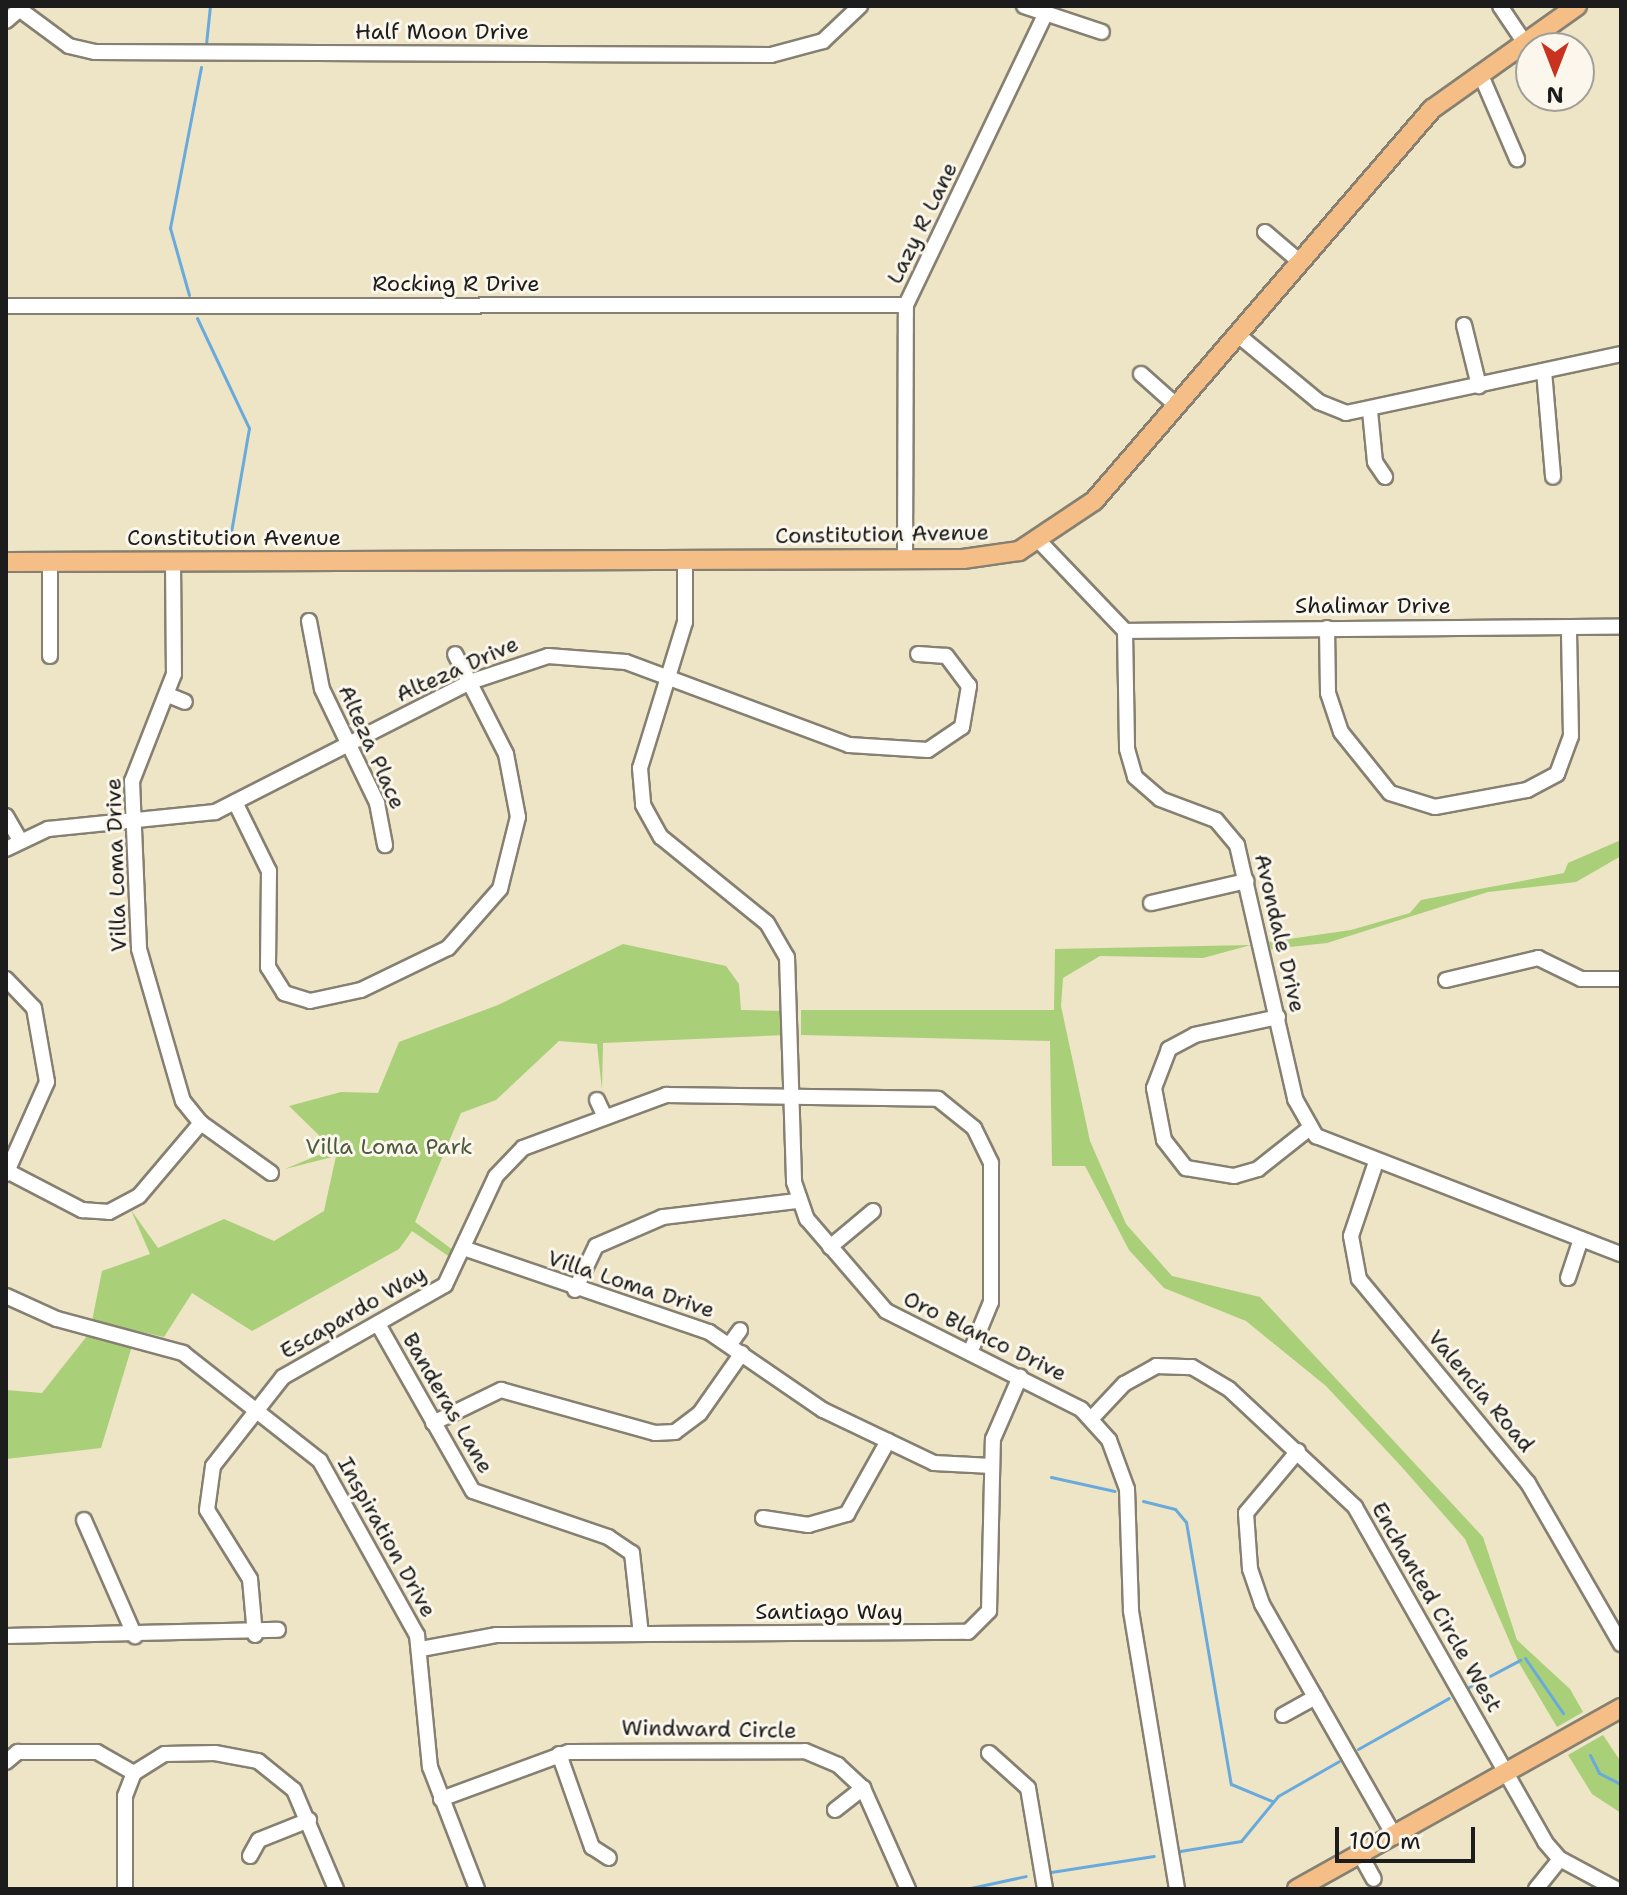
<!DOCTYPE html>
<style>
body{margin:0}
#map{position:relative;width:1627px;height:1895px;overflow:hidden;background:#eee4c6;font-family:"Shantell Sans",sans-serif}
div>[style]{position:absolute}
[style*='--x']{left:calc(var(--x)*1px);top:calc(var(--y)*1px);width:calc(var(--w)*1px);rotate:calc(var(--a)*1deg)}
.green>*{inset:0;background:#a9cf79}
.stream>*{height:3px;margin:-1.5px;padding:0 1.5px;transform-origin:1.5px;border-radius:1.5px;background:#69aadc}
.roads{filter:drop-shadow(2px 0 #858071) drop-shadow(-2px 0 #858071) drop-shadow(0 2px #858071) drop-shadow(0 -2px #858071)}
.minor>*{height:14px;margin:-7px;padding:0 7px;transform-origin:7px;border-radius:7px;background:#fff}
.major>*{height:18px;margin:-9px;padding:0 9px;transform-origin:9px;border-radius:9px;background:#f6be87}
span{translate:-50% -50%;white-space:nowrap;text-align:center;line-height:1.15;-webkit-text-stroke:6px #fbf7ec;paint-order:stroke}
.street-label{font-size:22px;color:#1c1c1c}
.park-label{font-size:22px;color:#4d5b3d}
.frame{position:absolute;inset:0;border:8px solid #1c1c1c;pointer-events:none}
.north{position:absolute;left:1515px;top:32px;width:80px;height:80px;box-sizing:border-box;background:#fbf7ec;border:2px solid #a29f99;border-radius:50%;rotate:180deg;font-size:22px;font-weight:700;line-height:32px;text-align:center;color:#1c1c1c}
.north::after{content:'';display:block;margin:auto;width:28px;height:36px;background:#c8321e;clip-path:polygon(50% 0,100% 100%,50% 72%,0 100%)}
.scale{position:absolute;left:1335px;top:1827px;width:140px;height:36px;box-sizing:border-box;border:4px solid #1c1c1c;border-top:0;padding-left:10px;font-size:24px;line-height:28px;white-space:nowrap;color:#1c1c1c;-webkit-text-stroke:6px #fbf7ec;paint-order:stroke}
</style>
<div id="map">
<div class="green">
<div style="clip-path:polygon(1621px 840px,1621px 856px,1576px 882px,1488px 892px,1327px 943px,1271px 949px,1269px 942px,1351px 930px,1410px 913px,1421px 900px,1564px 873px,1568px 863px)"></div>
<div style="clip-path:polygon(623px 944px,726px 966px,739px 984px,741px 1010px,786px 1011px,786px 1035px,603px 1043px,602px 1090px,597px 1044px,559px 1041px,496px 1100px,461px 1113px,415px 1222px,457px 1253px,454px 1260px,412px 1231px,399px 1249px,252px 1331px,192px 1293px,164px 1337px,92px 1321px,102px 1271px,150px 1254px,131px 1210px,158px 1248px,224px 1219px,274px 1241px,324px 1211px,336px 1156px,285px 1169px,333px 1149px,289px 1106px,341px 1092px,378px 1093px,399px 1042px,498px 1005px)"></div>
<div style="clip-path:polygon(1251px 945px,1203px 958px,1100px 956px,1063px 978px,1061px 1006px,1090px 1141px,1126px 1224px,1172px 1276px,1260px 1297px,1483px 1537px,1517px 1640px,1570px 1689px,1583px 1712px,1557px 1727px,1519px 1663px,1465px 1539px,1400px 1465px,1326px 1386px,1246px 1321px,1164px 1288px,1129px 1250px,1085px 1166px,1052px 1166px,1050px 1041px,801px 1035px,801px 1010px,1054px 1010px,1055px 949px)"></div>
<div style="clip-path:polygon(87px 1336px,132px 1346px,101px 1448px,6px 1459px,6px 1390px,42px 1393px)"></div>
<div style="clip-path:polygon(1603px 1735px,1621px 1762px,1621px 1813px,1592px 1794px,1568px 1755px)"></div>
</div>
<div class="stream">
<div style="--x:206;--y:44;--w:38;--a:-84"></div>
<div style="--x:189;--y:295;--w:70;--a:-105.8"></div>
<div style="--x:170;--y:228;--w:164;--a:-79.1"></div>
<div style="--x:197;--y:318;--w:122;--a:64.7"></div>
<div style="--x:249;--y:428;--w:106;--a:99.8"></div>
<div style="--x:1051;--y:1477;--w:65;--a:12.5"></div>
<div style="--x:1143;--y:1501;--w:33;--a:14"></div>
<div style="--x:1175;--y:1509;--w:17;--a:50"></div>
<div style="--x:1186;--y:1522;--w:266;--a:80.3"></div>
<div style="--x:1231;--y:1784;--w:44;--a:22.5"></div>
<div style="--x:1525;--y:1658;--w:67;--a:55.4"></div>
<div style="--x:1469;--y:1687;--w:58;--a:-27.9"></div>
<div style="--x:1358;--y:1749;--w:104;--a:-29.3"></div>
<div style="--x:1590;--y:1755;--w:20;--a:63"></div>
<div style="--x:1599;--y:1773;--w:25;--a:27"></div>
<div style="--x:1180;--y:1851;--w:62;--a:-9.3"></div>
<div style="--x:1241;--y:1841;--w:58;--a:-50.6"></div>
<div style="--x:1278;--y:1796;--w:70;--a:-29.8"></div>
<div style="--x:1051;--y:1872;--w:104;--a:-8.8"></div>
<div style="--x:966;--y:1889;--w:61;--a:-12.2"></div>
</div>
<div class="roads">
<div class="minor">
<div style="--x:1024;--y:6;--w:82;--a:18.4"></div>
<div style="--x:1500;--y:6;--w:45;--a:56"></div>
<div style="--x:19;--y:9;--w:62;--a:36.5"></div>
<div style="--x:69;--y:46;--w:27;--a:13"></div>
<div style="--x:95;--y:52;--w:676;--a:0.25"></div>
<div style="--x:771;--y:55;--w:54;--a:-15.1"></div>
<div style="--x:823;--y:41;--w:51;--a:-43.4"></div>
<div style="--x:6;--y:21;--w:23;--a:-41"></div>
<div style="--x:1480;--y:73;--w:94;--a:66.7"></div>
<div style="--x:1265;--y:232;--w:46;--a:40.6"></div>
<div style="--x:6;--y:306;--w:900;--a:-0.06"></div>
<div style="--x:1464;--y:325;--w:63;--a:76.2"></div>
<div style="--x:1238;--y:335;--w:105;--a:39.6"></div>
<div style="--x:1319;--y:402;--w:29;--a:22"></div>
<div style="--x:1346;--y:413;--w:281;--a:-12.1"></div>
<div style="--x:1544;--y:371;--w:106;--a:85.1"></div>
<div style="--x:1141;--y:374;--w:48;--a:41.6"></div>
<div style="--x:1370;--y:411;--w:51;--a:84.4"></div>
<div style="--x:1375;--y:462;--w:18;--a:56"></div>
<div style="--x:1040;--y:542;--w:123;--a:46.3"></div>
<div style="--x:1125;--y:631;--w:118;--a:89"></div>
<div style="--x:1127;--y:749;--w:29;--a:74"></div>
<div style="--x:1135;--y:777;--w:33;--a:41"></div>
<div style="--x:1160;--y:799;--w:60;--a:20.6"></div>
<div style="--x:1216;--y:820;--w:33;--a:50"></div>
<div style="--x:1237;--y:845;--w:261;--a:77.1"></div>
<div style="--x:1295;--y:1099;--w:43;--a:60.4"></div>
<div style="--x:1316;--y:1136;--w:327;--a:21.2"></div>
<div style="--x:905;--y:559;--w:254;--a:-89.8"></div>
<div style="--x:906;--y:305;--w:319;--a:-64.4"></div>
<div style="--x:685;--y:560;--w:62;--a:90"></div>
<div style="--x:685;--y:622;--w:153;--a:107.1"></div>
<div style="--x:640;--y:768;--w:37;--a:85"></div>
<div style="--x:643;--y:805;--w:37;--a:61"></div>
<div style="--x:661;--y:837;--w:136;--a:39.1"></div>
<div style="--x:767;--y:923;--w:39;--a:60"></div>
<div style="--x:787;--y:957;--w:225;--a:88.2"></div>
<div style="--x:794;--y:1182;--w:39;--a:71"></div>
<div style="--x:807;--y:1219;--w:121;--a:49.3"></div>
<div style="--x:886;--y:1311;--w:218;--a:26.7"></div>
<div style="--x:1081;--y:1409;--w:42;--a:47.9"></div>
<div style="--x:1109;--y:1440;--w:52;--a:69.8"></div>
<div style="--x:1127;--y:1489;--w:122;--a:88.1"></div>
<div style="--x:1131;--y:1611;--w:282;--a:80.6"></div>
<div style="--x:50;--y:562;--w:94;--a:90"></div>
<div style="--x:173;--y:562;--w:112;--a:89.5"></div>
<div style="--x:174;--y:674;--w:115;--a:111.4"></div>
<div style="--x:132;--y:781;--w:168;--a:87.6"></div>
<div style="--x:139;--y:949;--w:158;--a:73.9"></div>
<div style="--x:183;--y:1101;--w:28;--a:51"></div>
<div style="--x:201;--y:1123;--w:86;--a:35.5"></div>
<div style="--x:309;--y:621;--w:69;--a:79.2"></div>
<div style="--x:322;--y:689;--w:127;--a:64.2"></div>
<div style="--x:377;--y:803;--w:43;--a:79.2"></div>
<div style="--x:1327;--y:628;--w:65;--a:89.1"></div>
<div style="--x:1328;--y:693;--w:41;--a:71.6"></div>
<div style="--x:1341;--y:732;--w:78;--a:51.2"></div>
<div style="--x:1390;--y:793;--w:47;--a:17.3"></div>
<div style="--x:1435;--y:807;--w:94;--a:-10.5"></div>
<div style="--x:1527;--y:790;--w:34;--a:-28"></div>
<div style="--x:1557;--y:774;--w:40;--a:-69.8"></div>
<div style="--x:1571;--y:736;--w:109;--a:-91.1"></div>
<div style="--x:1125;--y:631;--w:496;--a:-0.5"></div>
<div style="--x:168;--y:695;--w:18;--a:22"></div>
<div style="--x:235;--y:802;--w:77;--a:63.8"></div>
<div style="--x:269;--y:871;--w:96;--a:90.6"></div>
<div style="--x:268;--y:967;--w:31;--a:58"></div>
<div style="--x:284;--y:993;--w:27;--a:17"></div>
<div style="--x:310;--y:1001;--w:52;--a:-12.2"></div>
<div style="--x:361;--y:990;--w:97;--a:-25.8"></div>
<div style="--x:448;--y:948;--w:79;--a:-48.6"></div>
<div style="--x:500;--y:889;--w:74;--a:-76"></div>
<div style="--x:518;--y:817;--w:64;--a:-100.8"></div>
<div style="--x:506;--y:754;--w:112;--a:-117"></div>
<div style="--x:6;--y:816;--w:28;--a:60"></div>
<div style="--x:6;--y:849;--w:47;--a:-25.5"></div>
<div style="--x:48;--y:829;--w:168;--a:-5.8"></div>
<div style="--x:215;--y:812;--w:286;--a:-27"></div>
<div style="--x:470;--y:682;--w:82;--a:-18.4"></div>
<div style="--x:548;--y:656;--w:78;--a:4.4"></div>
<div style="--x:626;--y:662;--w:238;--a:20.4"></div>
<div style="--x:849;--y:745;--w:79;--a:3.6"></div>
<div style="--x:928;--y:750;--w:41;--a:-34.1"></div>
<div style="--x:962;--y:727;--w:42;--a:-80.3"></div>
<div style="--x:969;--y:686;--w:38;--a:-127"></div>
<div style="--x:946;--y:656;--w:28;--a:-176"></div>
<div style="--x:1151;--y:903;--w:98;--a:-13"></div>
<div style="--x:6;--y:979;--w:40;--a:46"></div>
<div style="--x:34;--y:1008;--w:75;--a:80"></div>
<div style="--x:47;--y:1082;--w:101;--a:114"></div>
<div style="--x:1446;--y:980;--w:95;--a:-13.4"></div>
<div style="--x:1538;--y:958;--w:48;--a:26"></div>
<div style="--x:1581;--y:979;--w:40;--a:0"></div>
<div style="--x:1278;--y:1017;--w:85;--a:167.8"></div>
<div style="--x:1195;--y:1035;--w:30;--a:152"></div>
<div style="--x:1169;--y:1049;--w:42;--a:111"></div>
<div style="--x:1154;--y:1088;--w:53;--a:79.1"></div>
<div style="--x:1164;--y:1140;--w:36;--a:52"></div>
<div style="--x:1186;--y:1168;--w:49;--a:9.5"></div>
<div style="--x:1234;--y:1176;--w:25;--a:-16"></div>
<div style="--x:1258;--y:1169;--w:66;--a:-38.3"></div>
<div style="--x:597;--y:1100;--w:19;--a:65"></div>
<div style="--x:1376;--y:1162;--w:78;--a:108.7"></div>
<div style="--x:1351;--y:1236;--w:44;--a:79.5"></div>
<div style="--x:1359;--y:1279;--w:265;--a:50.4"></div>
<div style="--x:1528;--y:1483;--w:186;--a:60"></div>
<div style="--x:7;--y:1171;--w:85;--a:27.5"></div>
<div style="--x:82;--y:1210;--w:27;--a:4"></div>
<div style="--x:109;--y:1212;--w:34;--a:-28"></div>
<div style="--x:139;--y:1196;--w:96;--a:-49.7"></div>
<div style="--x:830;--y:1247;--w:56;--a:-39.9"></div>
<div style="--x:466;--y:1249;--w:257;--a:18.9"></div>
<div style="--x:709;--y:1332;--w:138;--a:34.4"></div>
<div style="--x:823;--y:1410;--w:123;--a:25.5"></div>
<div style="--x:934;--y:1463;--w:58;--a:3"></div>
<div style="--x:1568;--y:1278;--w:41;--a:-71.6"></div>
<div style="--x:575;--y:1290;--w:49;--a:-64.5"></div>
<div style="--x:596;--y:1246;--w:73;--a:-23.4"></div>
<div style="--x:663;--y:1217;--w:136;--a:-6.8"></div>
<div style="--x:6;--y:1296;--w:56;--a:24.3"></div>
<div style="--x:57;--y:1319;--w:131;--a:15.1"></div>
<div style="--x:183;--y:1353;--w:174;--a:38.2"></div>
<div style="--x:320;--y:1461;--w:199;--a:60.9"></div>
<div style="--x:417;--y:1635;--w:133;--a:84.4"></div>
<div style="--x:430;--y:1767;--w:131;--a:68.9"></div>
<div style="--x:378;--y:1324;--w:192;--a:60.4"></div>
<div style="--x:473;--y:1491;--w:143;--a:18.8"></div>
<div style="--x:608;--y:1537;--w:29;--a:34"></div>
<div style="--x:632;--y:1553;--w:81;--a:83.7"></div>
<div style="--x:730;--y:1344;--w:17;--a:-54"></div>
<div style="--x:1092;--y:1418;--w:47;--a:-46.7"></div>
<div style="--x:1124;--y:1384;--w:37;--a:-29"></div>
<div style="--x:1156;--y:1366;--w:36;--a:2"></div>
<div style="--x:1192;--y:1367;--w:43;--a:30.7"></div>
<div style="--x:1229;--y:1389;--w:173;--a:43.1"></div>
<div style="--x:1355;--y:1507;--w:385;--a:60.4"></div>
<div style="--x:1545;--y:1842;--w:23;--a:49"></div>
<div style="--x:1560;--y:1859;--w:64;--a:28.2"></div>
<div style="--x:433;--y:1423;--w:76;--a:-25.9"></div>
<div style="--x:501;--y:1390;--w:160;--a:15.6"></div>
<div style="--x:655;--y:1433;--w:20;--a:-3"></div>
<div style="--x:675;--y:1432;--w:31;--a:-37"></div>
<div style="--x:700;--y:1413;--w:73;--a:-55"></div>
<div style="--x:1298;--y:1451;--w:81;--a:130"></div>
<div style="--x:1246;--y:1513;--w:56;--a:85.9"></div>
<div style="--x:1250;--y:1569;--w:37;--a:71"></div>
<div style="--x:1262;--y:1604;--w:268;--a:60.3"></div>
<div style="--x:763;--y:1518;--w:46;--a:8.8"></div>
<div style="--x:808;--y:1525;--w:41;--a:-15.8"></div>
<div style="--x:847;--y:1514;--w:84;--a:-60.7"></div>
<div style="--x:84;--y:1520;--w:127;--a:66.3"></div>
<div style="--x:255;--y:1635;--w:56;--a:-95.1"></div>
<div style="--x:250;--y:1579;--w:81;--a:-121.9"></div>
<div style="--x:207;--y:1510;--w:44;--a:-82.2"></div>
<div style="--x:213;--y:1466;--w:113;--a:-51.8"></div>
<div style="--x:283;--y:1377;--w:186;--a:-29.6"></div>
<div style="--x:445;--y:1285;--w:120;--a:-64.9"></div>
<div style="--x:496;--y:1176;--w:39;--a:-46"></div>
<div style="--x:523;--y:1148;--w:153;--a:-20.3"></div>
<div style="--x:666;--y:1095;--w:272;--a:0.8"></div>
<div style="--x:938;--y:1099;--w:46;--a:38.9"></div>
<div style="--x:974;--y:1128;--w:39;--a:64"></div>
<div style="--x:991;--y:1163;--w:139;--a:90"></div>
<div style="--x:991;--y:1302;--w:55;--a:112.4"></div>
<div style="--x:6;--y:1636;--w:272;--a:-1.3"></div>
<div style="--x:421;--y:1649;--w:76;--a:-10.6"></div>
<div style="--x:496;--y:1635;--w:472;--a:-0.4"></div>
<div style="--x:968;--y:1632;--w:30;--a:-45"></div>
<div style="--x:989;--y:1611;--w:172;--a:-88.7"></div>
<div style="--x:993;--y:1439;--w:68;--a:-66.5"></div>
<div style="--x:1283;--y:1715;--w:37;--a:-29"></div>
<div style="--x:989;--y:1753;--w:52;--a:41.9"></div>
<div style="--x:1028;--y:1788;--w:102;--a:80.4"></div>
<div style="--x:559;--y:1754;--w:99;--a:70.5"></div>
<div style="--x:592;--y:1847;--w:20;--a:33"></div>
<div style="--x:6;--y:1762;--w:16;--a:-40"></div>
<div style="--x:18;--y:1752;--w:79;--a:0"></div>
<div style="--x:97;--y:1752;--w:43;--a:29.6"></div>
<div style="--x:441;--y:1799;--w:136;--a:-20.2"></div>
<div style="--x:569;--y:1752;--w:236;--a:-0.2"></div>
<div style="--x:805;--y:1751;--w:36;--a:23"></div>
<div style="--x:838;--y:1765;--w:34;--a:43"></div>
<div style="--x:863;--y:1788;--w:111;--a:66"></div>
<div style="--x:835;--y:1810;--w:36;--a:-38"></div>
<div style="--x:250;--y:1856;--w:18;--a:-61"></div>
<div style="--x:259;--y:1840;--w:54;--a:-21.8"></div>
<div style="--x:1361;--y:1856;--w:26;--a:61"></div>
<div style="--x:125;--y:1889;--w:93;--a:-90"></div>
<div style="--x:125;--y:1796;--w:25;--a:-69"></div>
<div style="--x:134;--y:1773;--w:36;--a:-32"></div>
<div style="--x:165;--y:1754;--w:50;--a:-1.1"></div>
<div style="--x:215;--y:1753;--w:44;--a:10.5"></div>
<div style="--x:258;--y:1761;--w:46;--a:38.9"></div>
<div style="--x:294;--y:1790;--w:108;--a:67"></div>
<div style="--x:1536;--y:1889;--w:38;--a:-51"></div>
</div>
<div class="major">
<div style="--x:6;--y:562;--w:957;--a:-0.18"></div>
<div style="--x:963;--y:559;--w:57;--a:-8.1"></div>
<div style="--x:1019;--y:551;--w:90;--a:-33.7"></div>
<div style="--x:1094;--y:501;--w:518;--a:-49.23"></div>
<div style="--x:1432;--y:109;--w:178;--a:-35.4"></div>
<div style="--x:1297;--y:1889;--w:371;--a:-29.2"></div>
</div>
</div>
<div class="street-label">
<span style="left:442px;top:32px">Half Moon Drive</span>
<span style="left:922px;top:223px;rotate:-64deg">Lazy R Lane</span>
<span style="left:456px;top:284px">Rocking R Drive</span>
<span style="left:882px;top:534px;rotate:-1deg">Constitution Avenue</span>
<span style="left:234px;top:538px">Constitution Avenue</span>
<span style="left:1373px;top:606px">Shalimar Drive</span>
<span style="left:457px;top:669px;rotate:-24deg">Alteza Drive</span>
<span style="left:372px;top:747px;rotate:66deg">Alteza Place</span>
<span style="left:116px;top:865px;rotate:-92deg">Villa Loma Drive</span>
<span style="left:1280px;top:933px;rotate:77deg">Avondale Drive</span>
<span style="left:631px;top:1284px;rotate:18deg">Villa Loma Drive</span>
<span style="left:353px;top:1312px;rotate:-30deg">Escapardo Way</span>
<span style="left:985px;top:1336px;rotate:26deg">Oro Blanco Drive</span>
<span style="left:1481px;top:1391px;rotate:50deg">Valencia Road</span>
<span style="left:448px;top:1403px;rotate:60deg">Banderas Lane</span>
<span style="left:387px;top:1537px;rotate:61deg">Inspiration Drive</span>
<span style="left:1437px;top:1607px;rotate:60deg">Enchanted Circle West</span>
<span style="left:829px;top:1612px">Santiago Way</span>
<span style="left:709px;top:1729px;rotate:1deg">Windward Circle</span>
</div>
<div class="park-label">
<span style="left:389px;top:1147px">Villa Loma Park</span>
</div>
<div class="frame"></div>
<div class="north">N</div>
<div class="scale">100 m</div>
</div>
